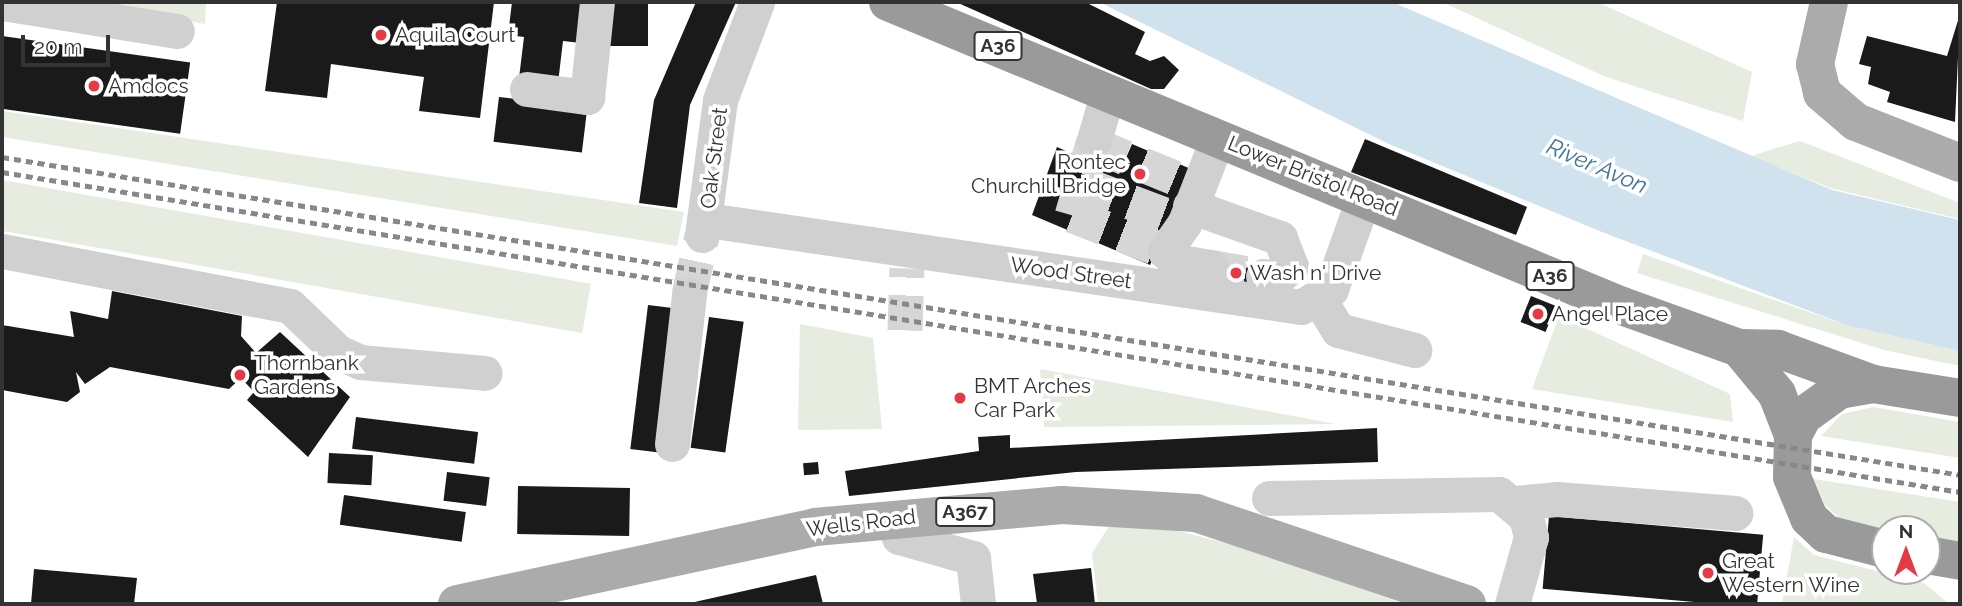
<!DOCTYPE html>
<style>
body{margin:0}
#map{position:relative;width:1962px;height:606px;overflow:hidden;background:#fff;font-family:Raleway,sans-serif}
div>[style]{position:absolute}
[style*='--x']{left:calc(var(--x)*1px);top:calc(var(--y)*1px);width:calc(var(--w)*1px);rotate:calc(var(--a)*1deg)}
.green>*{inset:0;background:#e6ecdf;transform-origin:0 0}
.water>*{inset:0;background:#cfe2ee}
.building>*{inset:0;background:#1a1a1a;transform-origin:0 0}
.minor-tunnel>*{height:35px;margin-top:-17.5px;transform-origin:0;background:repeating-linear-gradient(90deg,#d6d6d6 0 35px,transparent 0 53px)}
.minor>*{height:35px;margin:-17.5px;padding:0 17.5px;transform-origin:17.5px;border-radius:17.5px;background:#d0d0d0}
.major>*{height:38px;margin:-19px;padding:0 19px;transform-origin:19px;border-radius:19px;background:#ababab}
.highway>*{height:38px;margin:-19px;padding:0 19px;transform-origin:19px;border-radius:19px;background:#9a9a9a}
.rail>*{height:5px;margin-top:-2.5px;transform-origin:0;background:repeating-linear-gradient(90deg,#888 0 7px,transparent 0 12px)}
.dots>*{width:19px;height:19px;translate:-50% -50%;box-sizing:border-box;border:4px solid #fff;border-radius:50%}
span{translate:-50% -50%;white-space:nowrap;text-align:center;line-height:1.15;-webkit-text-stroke:7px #fff;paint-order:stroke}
.shield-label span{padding:2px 5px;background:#fff;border:2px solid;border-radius:5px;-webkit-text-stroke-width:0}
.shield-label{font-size:19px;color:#333;font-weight:700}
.poi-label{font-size:21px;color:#333}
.left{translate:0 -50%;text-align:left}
.right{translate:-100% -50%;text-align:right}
.street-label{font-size:21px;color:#333}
.water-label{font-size:23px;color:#3f7597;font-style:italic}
.frame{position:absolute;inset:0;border:4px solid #333;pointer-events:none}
.north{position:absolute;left:1871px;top:515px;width:70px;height:70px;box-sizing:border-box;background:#fff;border:2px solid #adadad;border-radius:50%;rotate:0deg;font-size:19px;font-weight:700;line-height:28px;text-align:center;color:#333}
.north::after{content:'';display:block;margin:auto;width:24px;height:32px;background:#e63946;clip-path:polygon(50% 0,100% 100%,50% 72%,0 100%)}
.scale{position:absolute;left:21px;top:35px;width:89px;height:32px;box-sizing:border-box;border:4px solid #333;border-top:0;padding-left:9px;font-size:21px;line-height:24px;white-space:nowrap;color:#333;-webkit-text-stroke:5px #fff;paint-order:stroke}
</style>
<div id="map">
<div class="green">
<div style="clip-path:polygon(70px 2px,206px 2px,205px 24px)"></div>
<div style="clip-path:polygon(1442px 2px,1597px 2px,1752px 72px,1743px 121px,1606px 77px)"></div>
<div style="clip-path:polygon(2px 111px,684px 212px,677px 246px,2px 137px)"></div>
<div style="clip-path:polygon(1800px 141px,1960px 203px,1960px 219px,1830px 188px,1751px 156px)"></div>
<div style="left:2px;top:180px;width:598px;height:50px;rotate:10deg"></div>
<div style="clip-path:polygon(1643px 254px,1849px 326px,1960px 351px,1960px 366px,1884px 350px,1637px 273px)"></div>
<div style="clip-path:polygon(1559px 316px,1730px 394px,1733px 422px,1532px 389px)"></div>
<div style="clip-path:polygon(800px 324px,873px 338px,882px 429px,798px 430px)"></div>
<div style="clip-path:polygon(1040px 369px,1336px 424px,1044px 427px)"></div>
<div style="clip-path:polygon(1873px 407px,1960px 422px,1960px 458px,1821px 436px,1842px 414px)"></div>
<div style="clip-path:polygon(1814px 479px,1960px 502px,1960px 543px,1927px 537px,1927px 529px,1885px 530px,1841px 520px,1825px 505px)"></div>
<div style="clip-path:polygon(1110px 525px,1159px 526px,1257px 551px,1404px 604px,1098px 604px,1092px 553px)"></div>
<div style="clip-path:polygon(1794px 537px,1814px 555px,1924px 583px,1949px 604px,1782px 604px)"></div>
</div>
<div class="water">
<div style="clip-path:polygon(1099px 2px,1392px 2px,1832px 190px,1960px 220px,1960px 351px,1849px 326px,1602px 232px,1389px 144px)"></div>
</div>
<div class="building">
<div style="clip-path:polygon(277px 2px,494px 2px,480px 118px,419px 111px,424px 77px,331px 64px,327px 98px,265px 91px)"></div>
<div style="clip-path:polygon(512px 2px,586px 2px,581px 43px,563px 41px,558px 83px,519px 78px,524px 37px,508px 35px)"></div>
<div style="left:606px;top:2px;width:42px;height:44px"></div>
<div style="clip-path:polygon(696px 2px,736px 2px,690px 105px,677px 208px,639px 203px,654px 100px)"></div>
<div style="clip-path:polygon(956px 2px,1085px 2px,1145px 32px,1135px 54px,1150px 61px,1164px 56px,1179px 70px,1164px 89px,1151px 89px)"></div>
<div style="clip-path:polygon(1960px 14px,1955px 122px,1887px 102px,1890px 92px,1868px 84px,1871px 67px,1859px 64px,1867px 36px,1947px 56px)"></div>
<div style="left:2px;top:36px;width:190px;height:72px;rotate:8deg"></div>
<div style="left:499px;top:97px;width:89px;height:45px;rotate:7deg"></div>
<div style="clip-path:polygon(1365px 139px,1527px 207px,1516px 235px,1351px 172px)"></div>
<div style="clip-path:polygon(1132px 144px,1191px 169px,1150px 265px,1032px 215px,1057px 147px,1119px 174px)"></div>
<div style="left:1215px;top:260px;width:46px;height:19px;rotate:9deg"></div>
<div style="clip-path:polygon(112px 291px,242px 316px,241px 336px,256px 353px,280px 332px,350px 397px,308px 457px,247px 400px,254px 392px,241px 378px,229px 389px,110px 367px,85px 384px,76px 372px,80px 392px,67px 402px,2px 390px,2px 325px,74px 337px,70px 311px,108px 319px)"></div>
<div style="left:1531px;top:296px;width:27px;height:28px;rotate:22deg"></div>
<div style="left:648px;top:305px;width:33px;height:145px;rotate:7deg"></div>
<div style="left:709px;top:317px;width:35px;height:132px;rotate:8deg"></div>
<div style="left:356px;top:417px;width:123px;height:32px;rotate:7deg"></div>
<div style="clip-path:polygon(1377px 428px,1378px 462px,1076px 472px,849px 496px,845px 471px,979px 451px,978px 437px,1010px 435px,1010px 448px)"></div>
<div style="left:329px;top:453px;width:44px;height:30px;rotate:3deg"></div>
<div style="left:818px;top:462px;width:12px;height:15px;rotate:85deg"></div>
<div style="left:447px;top:472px;width:43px;height:29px;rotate:7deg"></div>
<div style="left:518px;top:486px;width:112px;height:48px;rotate:1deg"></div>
<div style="left:344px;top:495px;width:123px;height:30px;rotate:8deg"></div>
<div style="left:1549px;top:516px;width:215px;height:73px;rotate:5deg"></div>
<div style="clip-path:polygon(1091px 568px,1095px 604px,1037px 604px,1033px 574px)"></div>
<div style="clip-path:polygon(34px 569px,137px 578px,134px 604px,31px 604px)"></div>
<div style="clip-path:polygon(816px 575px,823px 604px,690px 604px,690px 603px)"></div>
</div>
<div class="minor-tunnel">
<div style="--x:1094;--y:140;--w:78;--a:106.3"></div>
<div style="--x:1072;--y:215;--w:100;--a:21.2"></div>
<div style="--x:1093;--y:144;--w:113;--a:22.3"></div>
<div style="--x:1081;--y:183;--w:111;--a:20.6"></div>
<div style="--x:1211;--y:267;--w:53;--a:9.8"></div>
<div style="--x:689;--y:295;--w:61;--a:-77.8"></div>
<div style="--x:905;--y:330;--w:62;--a:-88.2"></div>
</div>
<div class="minor">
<div style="--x:2;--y:3;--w:177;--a:9.1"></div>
<div style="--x:527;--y:89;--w:61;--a:7.6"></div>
<div style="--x:587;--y:97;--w:96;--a:-84"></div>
<div style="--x:1094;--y:140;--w:50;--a:-73.7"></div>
<div style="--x:1190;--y:206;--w:96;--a:19.6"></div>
<div style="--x:1280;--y:238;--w:30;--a:69"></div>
<div style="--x:1291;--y:266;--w:18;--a:139"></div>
<div style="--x:1277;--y:278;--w:14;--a:-172"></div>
<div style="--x:707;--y:220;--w:600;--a:8.33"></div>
<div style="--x:1301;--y:307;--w:35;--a:-31"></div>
<div style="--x:1331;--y:289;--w:98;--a:-70.3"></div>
<div style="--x:702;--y:235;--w:136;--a:-82.4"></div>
<div style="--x:720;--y:100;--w:105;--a:-69.3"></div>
<div style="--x:2;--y:251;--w:293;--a:10.8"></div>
<div style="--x:290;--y:306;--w:66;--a:43.8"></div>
<div style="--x:338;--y:352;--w:24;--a:24"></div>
<div style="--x:360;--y:362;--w:125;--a:5"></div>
<div style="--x:1211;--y:267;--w:33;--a:-171"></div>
<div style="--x:1178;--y:262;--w:17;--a:-140"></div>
<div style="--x:1165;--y:251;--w:35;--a:-55"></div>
<div style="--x:1185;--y:222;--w:91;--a:-68.8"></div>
<div style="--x:1320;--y:301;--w:34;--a:58"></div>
<div style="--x:1338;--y:330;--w:79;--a:14.7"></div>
<div style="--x:672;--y:444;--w:150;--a:-83.5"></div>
<div style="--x:1269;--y:498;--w:230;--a:-1"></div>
<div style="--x:1499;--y:494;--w:35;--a:40"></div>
<div style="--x:1526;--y:517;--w:21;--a:76"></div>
<div style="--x:1531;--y:537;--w:70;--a:105.8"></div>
<div style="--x:1515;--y:503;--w:42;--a:-5.4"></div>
<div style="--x:1557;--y:499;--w:179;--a:4.5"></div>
<div style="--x:893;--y:519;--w:19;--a:72"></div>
<div style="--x:899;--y:537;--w:77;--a:15.8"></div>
<div style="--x:973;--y:558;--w:46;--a:83.8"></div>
</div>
<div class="major">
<div style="--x:1829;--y:2;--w:64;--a:102.7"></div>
<div style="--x:1815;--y:64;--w:30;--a:76"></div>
<div style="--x:1822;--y:93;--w:45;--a:40.5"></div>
<div style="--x:1856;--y:122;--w:112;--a:21.5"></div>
<div style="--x:457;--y:604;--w:366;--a:-12.1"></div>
<div style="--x:815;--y:527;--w:248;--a:-5.1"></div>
<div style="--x:1062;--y:505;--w:134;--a:3.4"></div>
<div style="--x:1196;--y:513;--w:286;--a:18.6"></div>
</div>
<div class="highway">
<div style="--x:888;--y:2;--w:794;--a:22.5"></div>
<div style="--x:1622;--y:306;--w:124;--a:19.7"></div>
<div style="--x:1739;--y:348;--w:39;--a:1"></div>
<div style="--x:1778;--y:349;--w:101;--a:20.2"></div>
<div style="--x:1739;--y:348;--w:60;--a:50.4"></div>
<div style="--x:1777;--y:394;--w:44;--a:68.7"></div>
<div style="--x:1885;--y:549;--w:61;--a:-165.7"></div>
<div style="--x:1826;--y:534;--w:23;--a:-137"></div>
<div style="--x:1809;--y:518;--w:44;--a:-112.5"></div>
<div style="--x:1792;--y:477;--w:42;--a:-88.6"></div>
<div style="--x:1793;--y:435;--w:21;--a:-62"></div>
<div style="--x:1803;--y:416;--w:44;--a:-35.8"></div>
<div style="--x:1839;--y:390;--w:35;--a:-10"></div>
<div style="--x:1873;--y:384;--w:88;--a:9.1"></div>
<div style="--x:1927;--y:555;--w:34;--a:10"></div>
</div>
<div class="rail">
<div style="--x:2;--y:157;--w:1984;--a:9.22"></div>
<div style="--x:2;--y:172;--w:1984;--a:9.28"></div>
</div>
<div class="dots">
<div style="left:381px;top:35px;background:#e63946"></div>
<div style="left:94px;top:86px;background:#e63946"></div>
<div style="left:1140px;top:174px;background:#e63946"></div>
<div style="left:1236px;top:273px;background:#e63946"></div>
<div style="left:1538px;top:314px;background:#e63946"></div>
<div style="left:240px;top:375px;background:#e63946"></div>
<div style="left:960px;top:398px;background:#e63946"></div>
<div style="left:1708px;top:573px;background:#e63946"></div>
</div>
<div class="shield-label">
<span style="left:998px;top:46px">A36</span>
<span style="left:1550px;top:276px">A36</span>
<span style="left:965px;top:512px">A367</span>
</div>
<div class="poi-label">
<span class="left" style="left:395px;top:35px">Aquila Court</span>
<span class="left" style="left:108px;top:86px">Amdocs</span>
<span class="right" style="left:1126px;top:174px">Rontec<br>Churchill Bridge</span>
<span class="left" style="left:1250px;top:273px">Wash n' Drive</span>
<span class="left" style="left:1552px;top:314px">Angel Place</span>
<span class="left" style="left:254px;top:375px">Thornbank<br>Gardens</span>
<span class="left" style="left:974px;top:398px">BMT Arches<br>Car Park</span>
<span class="left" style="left:1722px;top:573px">Great<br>Western Wine</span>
</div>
<div class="street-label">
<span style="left:714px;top:158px;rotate:-83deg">Oak Street</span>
<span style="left:1313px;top:176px;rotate:22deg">Lower Bristol Road</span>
<span style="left:1071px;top:273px;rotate:8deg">Wood Street</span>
<span style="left:861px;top:523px;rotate:-7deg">Wells Road</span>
</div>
<div class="water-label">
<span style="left:1597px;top:166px;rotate:23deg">River Avon</span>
</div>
<div class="frame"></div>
<div class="north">N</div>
<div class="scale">20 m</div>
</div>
